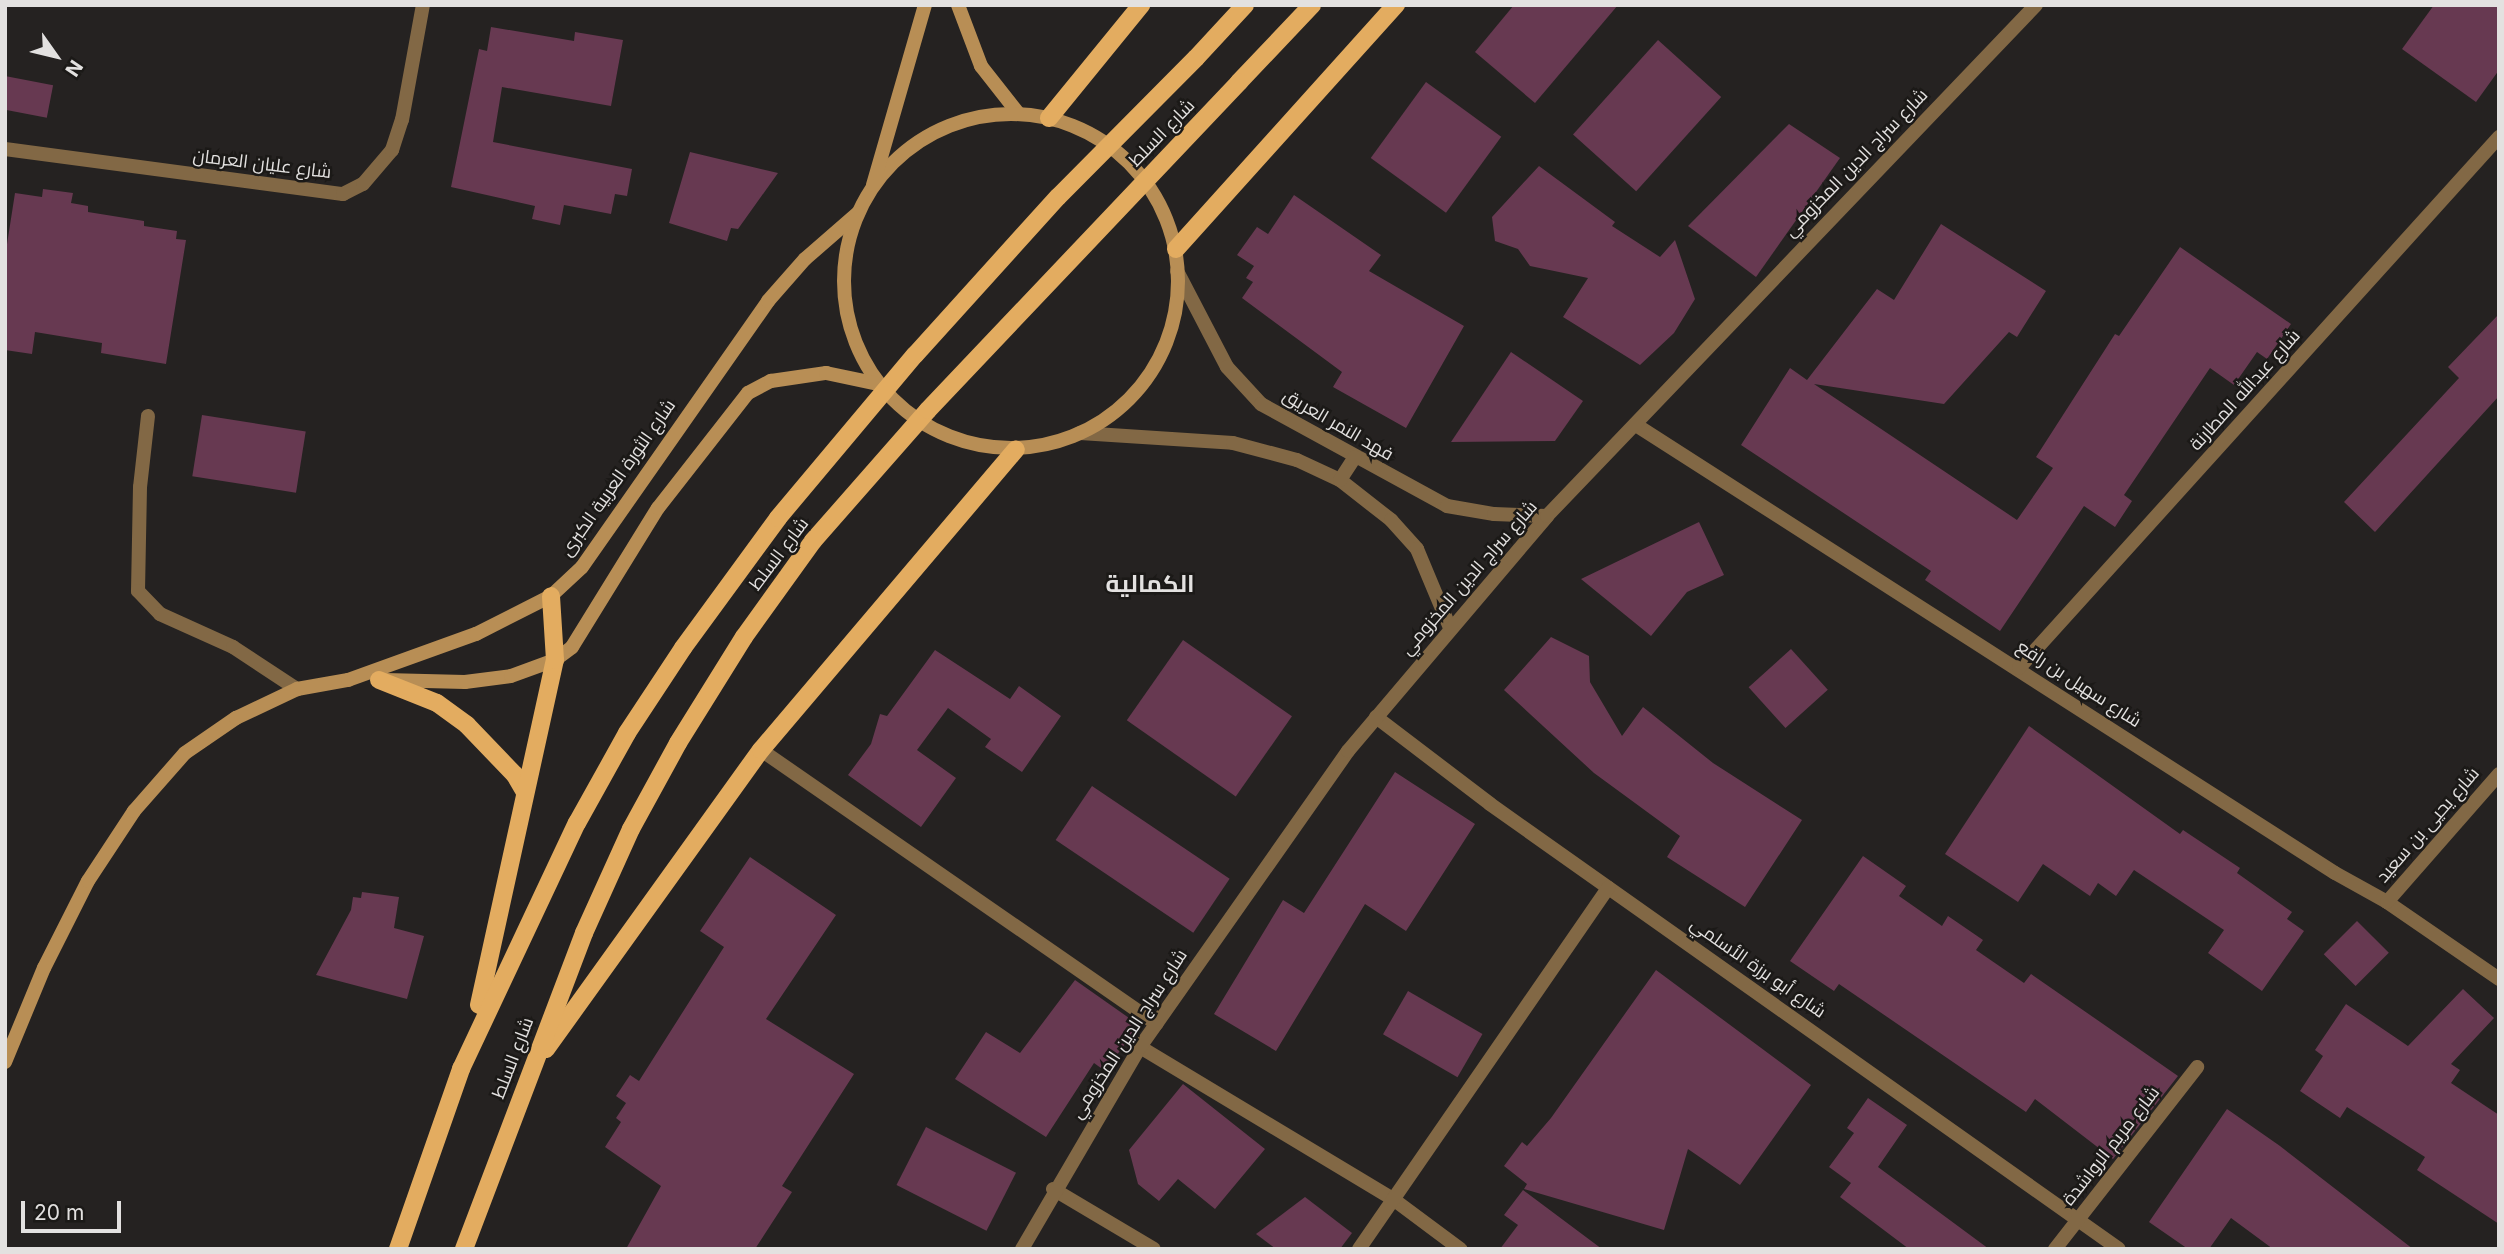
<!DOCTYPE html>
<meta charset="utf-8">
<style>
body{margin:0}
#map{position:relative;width:2504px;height:1254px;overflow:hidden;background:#252221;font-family:Inter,Cairo,sans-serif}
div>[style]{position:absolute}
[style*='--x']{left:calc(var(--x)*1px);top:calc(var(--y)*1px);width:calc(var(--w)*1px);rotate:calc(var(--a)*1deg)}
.building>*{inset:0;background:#673951;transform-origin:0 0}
.lane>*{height:14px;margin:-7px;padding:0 7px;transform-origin:7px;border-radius:7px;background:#826845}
.street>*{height:14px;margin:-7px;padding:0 7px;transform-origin:7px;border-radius:7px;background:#826845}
.secondary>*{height:14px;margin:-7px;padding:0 7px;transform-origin:7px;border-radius:7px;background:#b88e55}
.secondary>.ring{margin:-7px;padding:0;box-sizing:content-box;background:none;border:14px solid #b88e55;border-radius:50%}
.primary>*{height:18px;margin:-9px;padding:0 9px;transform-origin:9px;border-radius:9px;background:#e3ac60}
.primary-bridge>*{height:18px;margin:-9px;padding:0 9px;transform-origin:9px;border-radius:9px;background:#e3ac60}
span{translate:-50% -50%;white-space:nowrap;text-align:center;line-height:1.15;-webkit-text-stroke:5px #1b1917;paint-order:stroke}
.street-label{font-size:18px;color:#e3e1e0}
.district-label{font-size:24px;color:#e3e1e0;font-weight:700}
.frame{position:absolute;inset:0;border:7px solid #e3e1e0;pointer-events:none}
.north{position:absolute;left:21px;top:21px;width:70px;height:70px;-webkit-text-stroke:5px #1b1917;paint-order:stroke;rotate:124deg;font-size:19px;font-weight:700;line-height:28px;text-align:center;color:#e3e1e0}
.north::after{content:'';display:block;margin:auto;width:24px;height:32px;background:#e3e1e0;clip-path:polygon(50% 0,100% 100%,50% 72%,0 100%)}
.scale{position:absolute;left:21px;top:1201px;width:100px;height:32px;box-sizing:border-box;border:4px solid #e3e1e0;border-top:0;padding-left:9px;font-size:21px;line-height:24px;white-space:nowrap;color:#e3e1e0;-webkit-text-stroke:5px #1b1917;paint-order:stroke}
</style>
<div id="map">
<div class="building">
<div style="clip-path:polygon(1514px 5px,1618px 5px,1535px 103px,1475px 52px)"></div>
<div style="clip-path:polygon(2434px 5px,2499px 5px,2499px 70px,2476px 102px,2402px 49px)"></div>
<div style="clip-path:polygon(491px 27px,574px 41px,575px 32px,623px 40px,611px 106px,502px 87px,493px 142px,632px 169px,627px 196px,615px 194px,611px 214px,564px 205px,560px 225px,532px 219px,535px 206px,451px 187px,479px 49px,487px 51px)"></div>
<div style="left:1658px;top:40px;width:85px;height:127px;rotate:42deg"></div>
<div style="left:5px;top:76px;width:49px;height:33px;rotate:11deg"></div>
<div style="left:1426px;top:82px;width:93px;height:94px;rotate:36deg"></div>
<div style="clip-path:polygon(1789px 124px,1840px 158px,1756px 277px,1688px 226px)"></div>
<div style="clip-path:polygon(690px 152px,778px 173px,738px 229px,731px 228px,727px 241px,669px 223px)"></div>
<div style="clip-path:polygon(1539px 166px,1615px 222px,1612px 226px,1660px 257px,1675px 240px,1695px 299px,1674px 333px,1640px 365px,1563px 317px,1588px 278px,1530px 266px,1518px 249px,1495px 241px,1492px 217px)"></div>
<div style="clip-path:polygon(43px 189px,73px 193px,71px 203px,88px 206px,88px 212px,144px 221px,144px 226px,177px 231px,176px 239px,186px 240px,166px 364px,101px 353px,102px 343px,35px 332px,32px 354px,5px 350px,5px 257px,15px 193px,42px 197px)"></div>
<div style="clip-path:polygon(1294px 195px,1381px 255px,1369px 271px,1464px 326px,1406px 428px,1333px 387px,1342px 372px,1242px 298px,1253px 282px,1246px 278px,1254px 266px,1237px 255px,1257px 227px,1268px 234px)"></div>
<div style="clip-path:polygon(1941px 224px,2046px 291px,2017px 337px,2009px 332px,1944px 404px,1814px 384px,2017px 520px,2053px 468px,2036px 457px,2115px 334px,2119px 336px,2180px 247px,2291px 324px,2267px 359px,2257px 352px,2234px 385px,2210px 368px,2124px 495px,2132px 501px,2115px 527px,2084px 506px,2000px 631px,1925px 580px,1931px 571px,1741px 445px,1790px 368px,1807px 380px,1877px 289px,1894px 300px)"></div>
<div style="clip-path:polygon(2499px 314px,2499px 396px,2375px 532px,2344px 502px,2459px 378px,2448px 367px)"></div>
<div style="clip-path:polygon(1511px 352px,1583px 401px,1555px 441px,1451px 442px)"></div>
<div style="left:202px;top:415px;width:105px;height:62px;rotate:9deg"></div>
<div style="clip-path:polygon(1699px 522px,1724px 575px,1687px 592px,1651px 636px,1581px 579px)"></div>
<div style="clip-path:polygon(1551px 637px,1589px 656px,1590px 682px,1622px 736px,1643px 707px,1713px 763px,1802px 820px,1745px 907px,1667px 857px,1680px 836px,1594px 773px,1504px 690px)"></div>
<div style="left:1183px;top:640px;width:133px;height:98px;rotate:35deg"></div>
<div style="left:1791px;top:649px;width:55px;height:57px;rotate:48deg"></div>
<div style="clip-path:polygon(935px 650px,1010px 699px,1019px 686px,1061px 716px,1022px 772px,985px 747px,991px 739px,948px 708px,917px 750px,956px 778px,921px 827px,848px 775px,871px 744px,880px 714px,887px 716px)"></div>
<div style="clip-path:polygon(2029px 726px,2180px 834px,2183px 830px,2240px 868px,2237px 873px,2292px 912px,2287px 919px,2304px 931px,2262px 991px,2208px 953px,2224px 930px,2134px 870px,2116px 896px,2098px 883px,2090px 896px,2043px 864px,2018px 902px,1945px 854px)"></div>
<div style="clip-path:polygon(1395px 772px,1475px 824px,1406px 931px,1365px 904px,1276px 1051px,1214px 1014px,1283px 900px,1304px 913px)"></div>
<div style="left:1092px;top:786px;width:166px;height:65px;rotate:34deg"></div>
<div style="clip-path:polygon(1863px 856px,1906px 886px,1899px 896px,1942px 926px,1948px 916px,1983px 940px,1976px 950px,2024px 983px,2031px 974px,2178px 1076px,2113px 1159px,2035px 1099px,2026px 1112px,1839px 984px,1834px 991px,1790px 961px)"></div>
<div style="clip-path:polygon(750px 857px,836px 915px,766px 1019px,854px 1074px,782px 1186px,792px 1192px,755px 1249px,626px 1249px,661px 1186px,605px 1147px,621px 1122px,616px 1118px,626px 1103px,616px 1096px,630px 1075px,639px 1081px,724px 947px,700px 931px)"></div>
<div style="clip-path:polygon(362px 892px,399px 897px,394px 928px,424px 936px,407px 999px,316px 975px,351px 910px,353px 897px,361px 898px)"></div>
<div style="left:2357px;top:921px;width:45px;height:47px;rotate:45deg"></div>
<div style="clip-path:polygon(1656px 970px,1811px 1085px,1740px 1185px,1688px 1149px,1664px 1230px,1524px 1189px,1527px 1184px,1504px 1166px,1522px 1142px,1527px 1146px,1551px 1118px)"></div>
<div style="clip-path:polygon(1075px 980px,1139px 1025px,1105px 1071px,1094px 1063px,1046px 1137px,955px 1079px,986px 1032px,1020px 1053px)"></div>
<div style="clip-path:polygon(2463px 989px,2494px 1018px,2451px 1064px,2460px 1070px,2451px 1083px,2499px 1115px,2499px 1224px,2417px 1170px,2425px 1157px,2347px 1107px,2340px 1118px,2300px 1091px,2323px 1056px,2315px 1050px,2346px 1004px,2408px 1046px)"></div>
<div style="left:1408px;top:991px;width:86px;height:50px;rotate:30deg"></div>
<div style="clip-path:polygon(1183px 1084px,1265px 1149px,1215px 1209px,1178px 1179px,1159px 1201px,1138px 1184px,1129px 1150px)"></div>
<div style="clip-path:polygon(1868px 1098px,1907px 1125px,1878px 1167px,1989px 1249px,1909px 1249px,1840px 1197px,1851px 1183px,1829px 1167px,1854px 1133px,1847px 1128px)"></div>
<div style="clip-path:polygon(2227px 1109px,2280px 1146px,2413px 1249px,2273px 1249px,2231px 1218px,2209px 1249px,2188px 1249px,2149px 1222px)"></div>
<div style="left:926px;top:1127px;width:101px;height:65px;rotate:27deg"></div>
<div style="clip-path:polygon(1523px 1190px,1602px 1249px,1500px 1249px,1518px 1225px,1504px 1215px)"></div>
<div style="clip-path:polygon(1305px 1197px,1352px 1233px,1340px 1249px,1276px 1249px,1256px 1234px)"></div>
</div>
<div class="lane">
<div style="--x:148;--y:416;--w:71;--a:96.4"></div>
<div style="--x:140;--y:487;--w:104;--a:91.1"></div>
<div style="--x:138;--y:591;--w:32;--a:46"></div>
<div style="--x:160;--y:614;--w:80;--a:24.3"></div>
<div style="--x:233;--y:647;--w:77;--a:33.3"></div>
<div style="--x:761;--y:750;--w:481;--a:34.7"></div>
</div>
<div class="street">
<div style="--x:5;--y:149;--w:341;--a:7.6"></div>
<div style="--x:343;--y:194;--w:22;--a:-27"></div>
<div style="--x:363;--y:184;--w:45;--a:-49.5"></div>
<div style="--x:392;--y:150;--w:32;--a:-72"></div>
<div style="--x:402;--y:120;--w:117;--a:-79.7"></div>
<div style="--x:1177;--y:271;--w:108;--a:62.5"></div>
<div style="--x:1227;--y:367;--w:50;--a:47.4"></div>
<div style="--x:1261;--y:404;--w:212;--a:28.7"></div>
<div style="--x:1447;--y:506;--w:48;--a:9.7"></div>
<div style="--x:1494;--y:514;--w:53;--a:2.2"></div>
<div style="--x:1636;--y:425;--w:830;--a:32.66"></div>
<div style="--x:2335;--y:873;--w:60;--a:29.1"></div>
<div style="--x:2387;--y:902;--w:136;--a:34.5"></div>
<div style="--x:1080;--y:433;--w:153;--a:3.7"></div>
<div style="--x:1233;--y:443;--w:66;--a:14.9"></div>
<div style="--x:1297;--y:460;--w:47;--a:24.9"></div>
<div style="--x:1340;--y:480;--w:65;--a:38.1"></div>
<div style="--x:1391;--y:520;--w:39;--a:48"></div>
<div style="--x:1417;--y:549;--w:86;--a:67.3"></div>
<div style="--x:1340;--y:480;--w:27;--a:-57"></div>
<div style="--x:2019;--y:668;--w:716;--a:-47.89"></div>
<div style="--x:1376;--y:717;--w:143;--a:37.3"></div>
<div style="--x:1490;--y:804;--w:770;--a:35.28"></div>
<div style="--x:2387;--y:902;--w:170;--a:-48.8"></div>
<div style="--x:1140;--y:1047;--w:295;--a:31"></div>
<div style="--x:1393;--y:1199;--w:84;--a:36.7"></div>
<div style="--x:1053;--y:1189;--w:117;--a:30.7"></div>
<div style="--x:1022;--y:1249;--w:234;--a:-59.7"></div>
<div style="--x:1140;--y:1047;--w:362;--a:-54.9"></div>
<div style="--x:1348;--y:751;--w:308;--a:-49.7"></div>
<div style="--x:1547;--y:516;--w:707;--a:-46.26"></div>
<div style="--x:1359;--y:1249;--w:439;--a:-55.4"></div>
<div style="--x:2055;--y:1249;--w:231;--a:-52"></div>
</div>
<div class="secondary">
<div style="--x:958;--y:5;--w:65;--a:69.3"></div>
<div style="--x:981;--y:66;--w:60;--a:51.8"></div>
<div class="ring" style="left:844px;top:114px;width:320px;height:320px"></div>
<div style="--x:873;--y:185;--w:187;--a:-73.9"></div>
<div style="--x:385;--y:680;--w:80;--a:1.4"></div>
<div style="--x:465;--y:682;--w:46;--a:-7.4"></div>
<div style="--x:511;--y:676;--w:47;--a:-20"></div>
<div style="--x:555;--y:660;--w:21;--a:-37"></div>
<div style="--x:572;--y:647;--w:163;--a:-58.3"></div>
<div style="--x:658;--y:508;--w:146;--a:-52"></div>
<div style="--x:748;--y:393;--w:26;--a:-28"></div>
<div style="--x:771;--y:381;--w:56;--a:-8.3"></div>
<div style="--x:826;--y:373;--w:53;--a:11.9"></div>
<div style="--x:5;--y:1062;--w:102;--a:-67.5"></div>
<div style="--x:44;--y:968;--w:97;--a:-63.2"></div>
<div style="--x:88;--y:881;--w:84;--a:-56.7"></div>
<div style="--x:134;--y:811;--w:77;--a:-48.7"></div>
<div style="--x:185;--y:753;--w:62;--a:-34.5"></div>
<div style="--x:236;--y:718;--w:68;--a:-25.4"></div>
<div style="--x:297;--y:689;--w:52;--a:-10"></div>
<div style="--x:348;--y:680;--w:136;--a:-19.8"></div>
<div style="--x:476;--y:634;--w:84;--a:-26.9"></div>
<div style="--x:551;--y:596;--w:42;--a:-43.1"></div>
<div style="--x:582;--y:567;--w:325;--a:-55"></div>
<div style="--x:768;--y:301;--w:56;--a:-48.6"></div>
<div style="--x:805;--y:259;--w:70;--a:-41"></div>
</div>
<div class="primary">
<div style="--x:1196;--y:58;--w:72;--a:-47.2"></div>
<div style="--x:1239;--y:82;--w:106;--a:-46.5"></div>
<div style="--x:1049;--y:118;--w:146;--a:-50.8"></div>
<div style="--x:1176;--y:249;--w:329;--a:-48"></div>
<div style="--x:379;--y:680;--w:62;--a:21.6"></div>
<div style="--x:437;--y:703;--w:37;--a:36"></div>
<div style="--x:467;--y:725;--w:69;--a:46.2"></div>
<div style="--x:515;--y:775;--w:20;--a:60"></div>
<div style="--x:479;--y:1005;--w:353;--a:-77.6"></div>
<div style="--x:555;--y:660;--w:64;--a:-93.6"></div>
<div style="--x:546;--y:1049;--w:368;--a:-54.3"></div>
<div style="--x:761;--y:750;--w:394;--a:-49.7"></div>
<div style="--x:398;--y:1249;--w:191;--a:-70.7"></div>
<div style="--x:461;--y:1069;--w:272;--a:-64.8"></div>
<div style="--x:577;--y:823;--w:103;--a:-60.9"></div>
<div style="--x:627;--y:733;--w:102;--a:-56.6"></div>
<div style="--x:683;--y:648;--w:161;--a:-53.8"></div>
<div style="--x:464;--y:1249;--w:338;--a:-69.2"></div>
<div style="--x:584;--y:933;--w:114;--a:-65.7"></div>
<div style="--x:631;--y:829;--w:98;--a:-61.3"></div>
<div style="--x:678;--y:743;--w:125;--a:-58.1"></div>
<div style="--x:744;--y:637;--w:118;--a:-54.3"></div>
</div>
<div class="primary-bridge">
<div style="--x:778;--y:518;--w:213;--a:-50"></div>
<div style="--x:915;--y:355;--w:213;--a:-47.9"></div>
<div style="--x:1058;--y:197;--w:196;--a:-45.2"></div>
<div style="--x:813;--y:541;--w:174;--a:-48.7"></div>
<div style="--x:928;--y:410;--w:452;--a:-46.5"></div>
</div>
<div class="street-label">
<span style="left:1162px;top:133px;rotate:-46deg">شارع السلط</span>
<span style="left:1856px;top:163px;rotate:-46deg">شارع سراج الدين المخزومي</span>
<span style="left:262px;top:164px;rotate:7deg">شارع عليان العرمان</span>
<span style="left:2245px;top:390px;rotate:-48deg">شارع عبدالله المطارنة</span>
<span style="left:1338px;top:425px;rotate:30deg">فهد النمر العريق</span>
<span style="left:618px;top:478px;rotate:-55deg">شارع الثورة العربية الكبرى</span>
<span style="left:779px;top:554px;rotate:-53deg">شارع السلط</span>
<span style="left:1469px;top:578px;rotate:-49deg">شارع سراج الدين المخزومي</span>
<span style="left:2079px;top:684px;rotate:33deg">شارع سهيل بن رافع</span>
<span style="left:2428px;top:825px;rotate:-49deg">شارع يحيى بن سعيد</span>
<span style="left:1758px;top:968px;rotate:35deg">شارع أبو برزة الأسلمي</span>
<span style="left:1129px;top:1034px;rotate:-57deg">شارع سراج الدين المخزومي</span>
<span style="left:513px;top:1058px;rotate:-69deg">شارع السلط</span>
<span style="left:2111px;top:1146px;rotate:-52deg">شارع مريم الرواشدة</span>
</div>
<div class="district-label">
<span style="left:1150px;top:584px">الكمالية</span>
</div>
<div class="frame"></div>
<div class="north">N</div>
<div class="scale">20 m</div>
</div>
